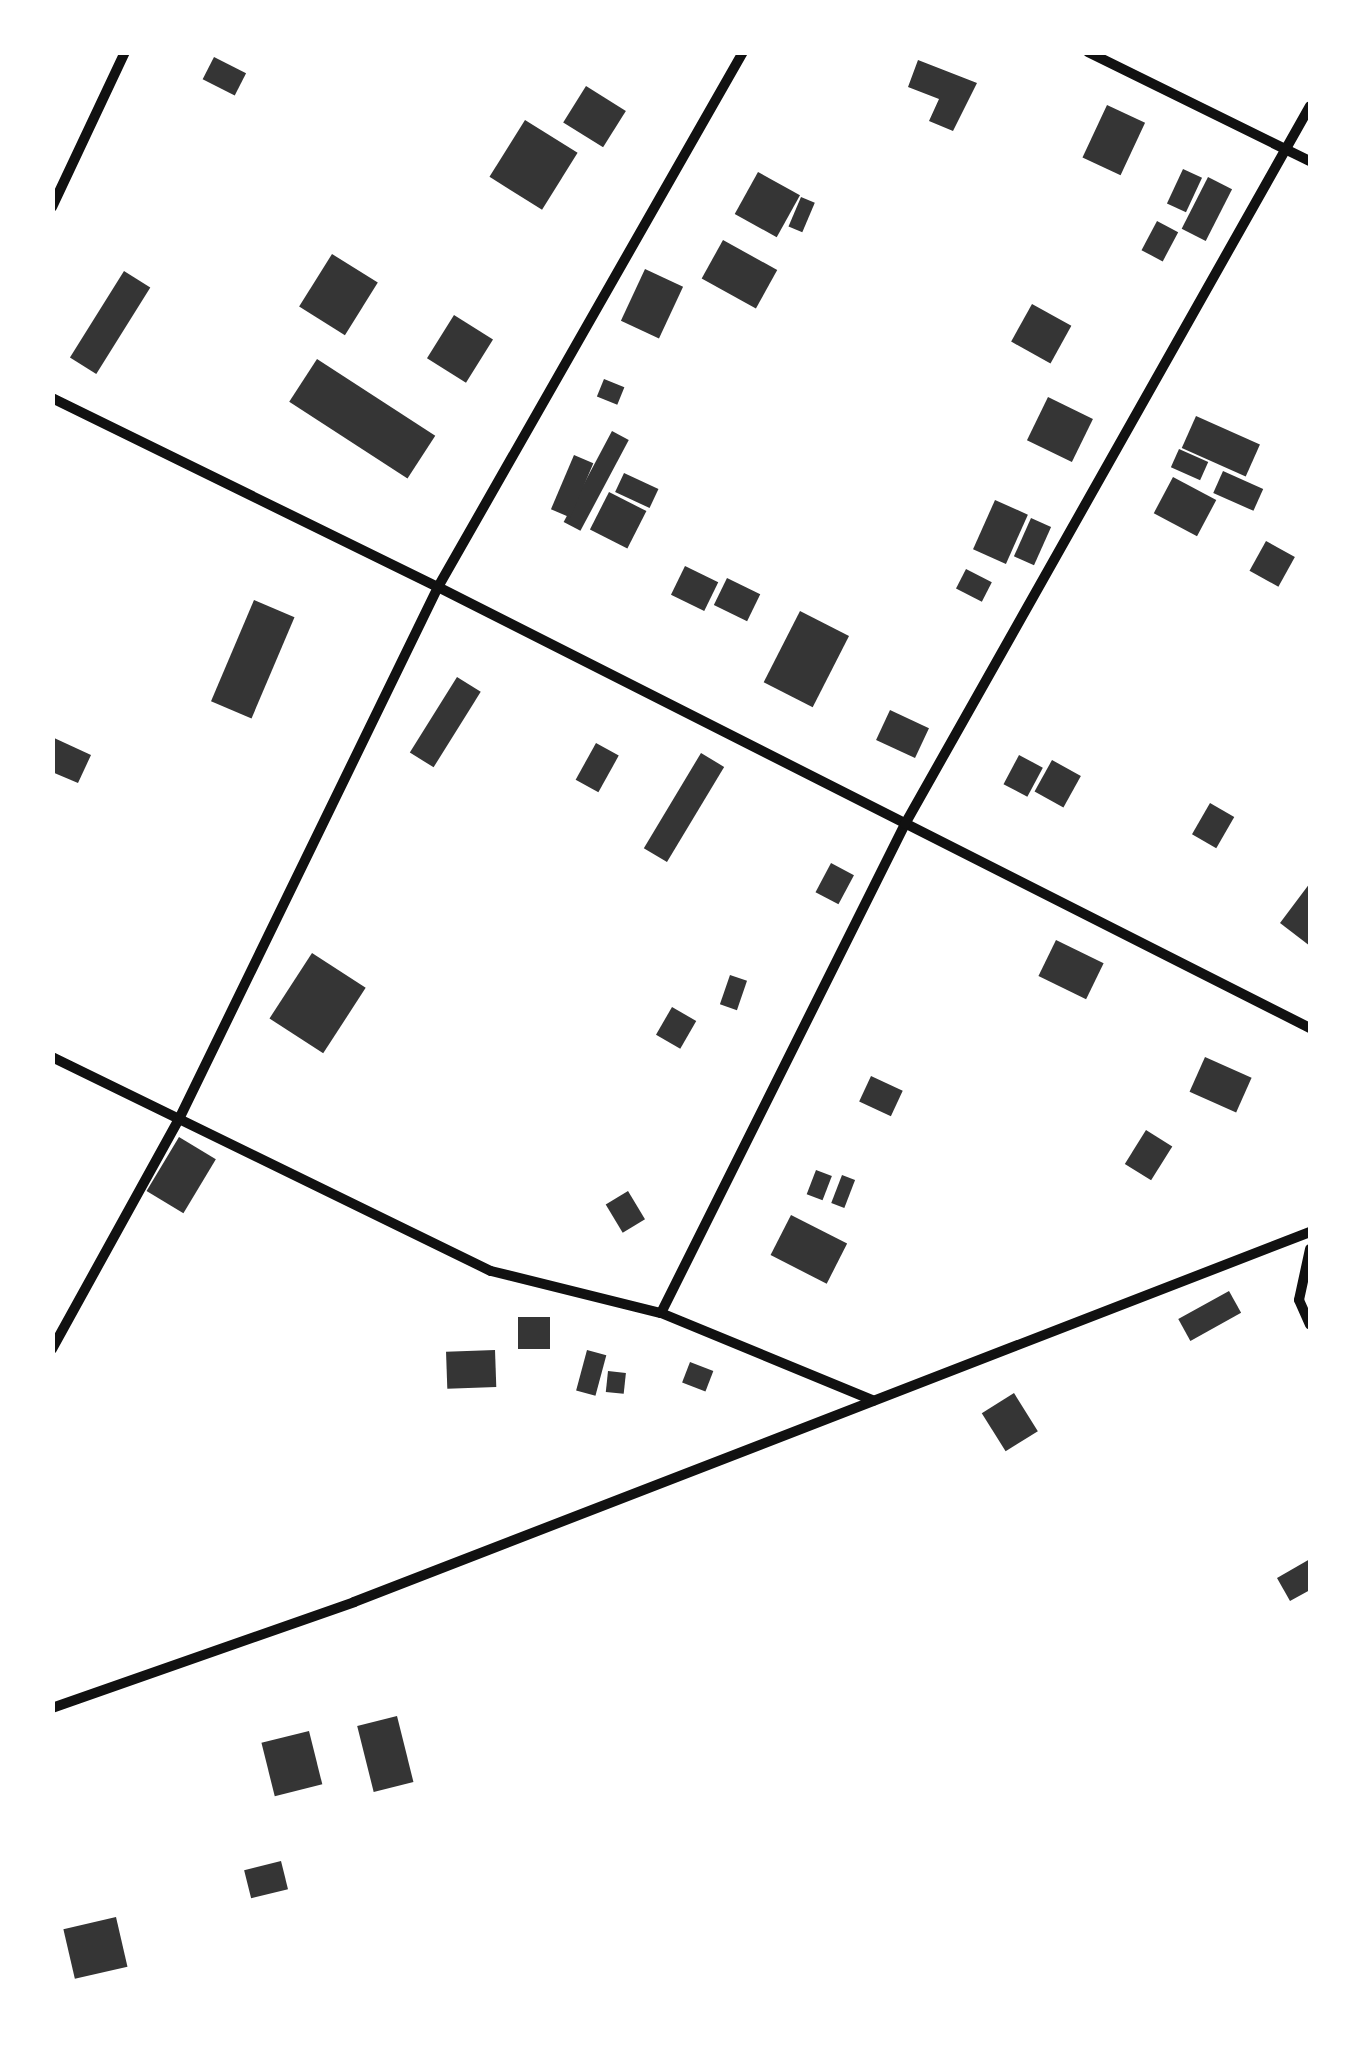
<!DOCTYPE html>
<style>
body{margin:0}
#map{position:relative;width:1363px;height:2069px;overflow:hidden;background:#fff;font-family:Ubuntu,sans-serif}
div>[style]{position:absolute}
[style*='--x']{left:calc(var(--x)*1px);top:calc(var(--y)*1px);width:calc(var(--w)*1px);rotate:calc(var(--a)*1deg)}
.building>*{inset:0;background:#353535;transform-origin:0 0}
.minor>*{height:10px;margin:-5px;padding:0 5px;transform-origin:5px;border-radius:5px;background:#111}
span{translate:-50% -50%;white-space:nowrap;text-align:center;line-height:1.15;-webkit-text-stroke:8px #fff;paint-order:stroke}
.frame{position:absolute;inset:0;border:55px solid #fff;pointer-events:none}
</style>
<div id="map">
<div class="building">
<div style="left:214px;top:57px;width:36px;height:25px;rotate:27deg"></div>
<div style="clip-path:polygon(918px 60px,977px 83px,953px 131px,929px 121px,939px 99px,908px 87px)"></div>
<div style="left:586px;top:86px;width:47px;height:43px;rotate:32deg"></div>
<div style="left:1107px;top:105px;width:42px;height:58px;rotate:25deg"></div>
<div style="left:525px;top:120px;width:62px;height:67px;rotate:32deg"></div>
<div style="left:1183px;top:169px;width:21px;height:38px;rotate:25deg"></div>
<div style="left:758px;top:172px;width:48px;height:48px;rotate:29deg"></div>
<div style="left:1208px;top:177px;width:27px;height:58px;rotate:27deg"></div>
<div style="left:801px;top:197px;width:15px;height:32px;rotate:23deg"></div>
<div style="left:1157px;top:221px;width:24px;height:33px;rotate:28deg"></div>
<div style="left:723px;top:240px;width:62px;height:44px;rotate:29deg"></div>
<div style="left:332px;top:254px;width:54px;height:62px;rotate:32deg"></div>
<div style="left:645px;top:269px;width:42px;height:57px;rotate:25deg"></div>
<div style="left:124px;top:271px;width:31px;height:102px;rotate:32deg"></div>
<div style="left:1032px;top:304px;width:45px;height:43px;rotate:29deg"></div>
<div style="left:454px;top:315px;width:46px;height:51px;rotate:32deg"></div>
<div style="left:317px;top:359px;width:141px;height:51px;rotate:33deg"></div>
<div style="left:604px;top:379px;width:22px;height:19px;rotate:22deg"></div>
<div style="left:1048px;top:397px;width:50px;height:48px;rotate:26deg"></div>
<div style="left:1196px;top:416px;width:70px;height:35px;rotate:24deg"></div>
<div style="left:612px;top:431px;width:19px;height:103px;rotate:28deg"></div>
<div style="left:1179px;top:449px;width:32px;height:20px;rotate:24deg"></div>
<div style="left:574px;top:455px;width:21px;height:59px;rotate:23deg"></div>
<div style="left:1223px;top:471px;width:44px;height:24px;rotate:24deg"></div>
<div style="left:624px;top:473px;width:38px;height:21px;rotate:25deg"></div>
<div style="left:1173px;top:477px;width:49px;height:41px;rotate:28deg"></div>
<div style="left:609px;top:492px;width:42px;height:42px;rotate:27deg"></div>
<div style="left:995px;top:500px;width:36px;height:54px;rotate:24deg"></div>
<div style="left:1031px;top:518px;width:22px;height:42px;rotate:24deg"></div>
<div style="left:1266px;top:541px;width:33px;height:34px;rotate:29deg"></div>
<div style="left:685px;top:566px;width:37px;height:32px;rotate:26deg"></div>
<div style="left:966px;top:569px;width:29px;height:22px;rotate:27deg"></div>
<div style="left:727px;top:578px;width:37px;height:30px;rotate:26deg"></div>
<div style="left:254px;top:600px;width:44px;height:110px;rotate:23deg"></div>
<div style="left:800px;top:611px;width:55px;height:80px;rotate:27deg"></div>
<div style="left:457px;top:677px;width:28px;height:89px;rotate:32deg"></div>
<div style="left:890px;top:710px;width:43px;height:33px;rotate:25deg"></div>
<div style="clip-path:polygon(52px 737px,91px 755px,78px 783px,52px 772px)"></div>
<div style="left:596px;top:743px;width:26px;height:42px;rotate:29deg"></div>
<div style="left:701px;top:753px;width:27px;height:111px;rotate:31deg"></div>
<div style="left:1019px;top:755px;width:27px;height:33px;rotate:28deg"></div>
<div style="left:1052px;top:760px;width:33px;height:36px;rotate:29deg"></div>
<div style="left:1210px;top:803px;width:28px;height:36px;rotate:30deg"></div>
<div style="left:831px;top:863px;width:26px;height:33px;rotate:28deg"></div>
<div style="clip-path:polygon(1310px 883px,1310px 946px,1280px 923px)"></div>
<div style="left:1056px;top:940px;width:53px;height:40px;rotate:26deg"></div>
<div style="left:312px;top:953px;width:64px;height:78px;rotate:33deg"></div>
<div style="left:730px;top:975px;width:18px;height:31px;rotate:19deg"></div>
<div style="left:672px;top:1007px;width:28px;height:32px;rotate:30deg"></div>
<div style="left:1205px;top:1057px;width:51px;height:38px;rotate:24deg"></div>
<div style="left:871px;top:1076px;width:35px;height:28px;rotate:25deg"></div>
<div style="left:1146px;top:1130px;width:31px;height:40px;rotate:32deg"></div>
<div style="left:179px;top:1137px;width:43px;height:63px;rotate:31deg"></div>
<div style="left:816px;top:1170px;width:17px;height:26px;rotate:21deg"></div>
<div style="left:842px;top:1175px;width:14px;height:30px;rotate:21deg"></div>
<div style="left:628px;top:1191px;width:33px;height:26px;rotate:59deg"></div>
<div style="left:791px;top:1215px;width:63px;height:45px;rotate:27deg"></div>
<div style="left:1229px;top:1291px;width:25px;height:58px;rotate:61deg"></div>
<div style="left:518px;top:1317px;width:32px;height:32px"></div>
<div style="left:495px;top:1350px;width:37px;height:49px;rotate:88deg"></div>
<div style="left:587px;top:1350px;width:20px;height:42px;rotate:15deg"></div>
<div style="left:690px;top:1362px;width:25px;height:22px;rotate:21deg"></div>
<div style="left:608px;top:1371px;width:18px;height:21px;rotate:6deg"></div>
<div style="left:1014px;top:1393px;width:45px;height:38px;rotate:58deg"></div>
<div style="clip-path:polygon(1310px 1559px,1310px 1590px,1290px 1601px,1277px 1578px)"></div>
<div style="left:397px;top:1716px;width:68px;height:41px;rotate:76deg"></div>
<div style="left:309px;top:1731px;width:55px;height:49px;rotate:76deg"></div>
<div style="left:281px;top:1861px;width:29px;height:38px;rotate:76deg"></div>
<div style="left:116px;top:1917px;width:51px;height:54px;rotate:77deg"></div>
</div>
<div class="minor">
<div style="--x:1088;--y:52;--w:247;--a:26.2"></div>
<div style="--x:52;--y:207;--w:171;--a:-64.8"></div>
<div style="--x:52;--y:398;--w:430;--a:26.1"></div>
<div style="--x:438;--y:587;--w:977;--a:26.83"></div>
<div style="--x:52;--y:1057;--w:488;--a:26"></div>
<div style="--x:491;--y:1271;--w:175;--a:13.9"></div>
<div style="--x:661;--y:1313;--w:230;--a:22.4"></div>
<div style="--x:1310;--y:1249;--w:52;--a:102.2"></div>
<div style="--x:1299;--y:1300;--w:27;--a:66"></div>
<div style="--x:661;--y:1313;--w:546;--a:-63.48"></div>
<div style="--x:905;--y:824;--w:824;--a:-60.57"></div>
<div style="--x:52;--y:1349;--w:265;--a:-61.1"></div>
<div style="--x:180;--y:1117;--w:589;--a:-64.04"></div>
<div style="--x:438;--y:587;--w:616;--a:-60.31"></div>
<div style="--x:52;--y:1708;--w:320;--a:-19.3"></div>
<div style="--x:354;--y:1602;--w:1025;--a:-21.16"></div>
</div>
<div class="frame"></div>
</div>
